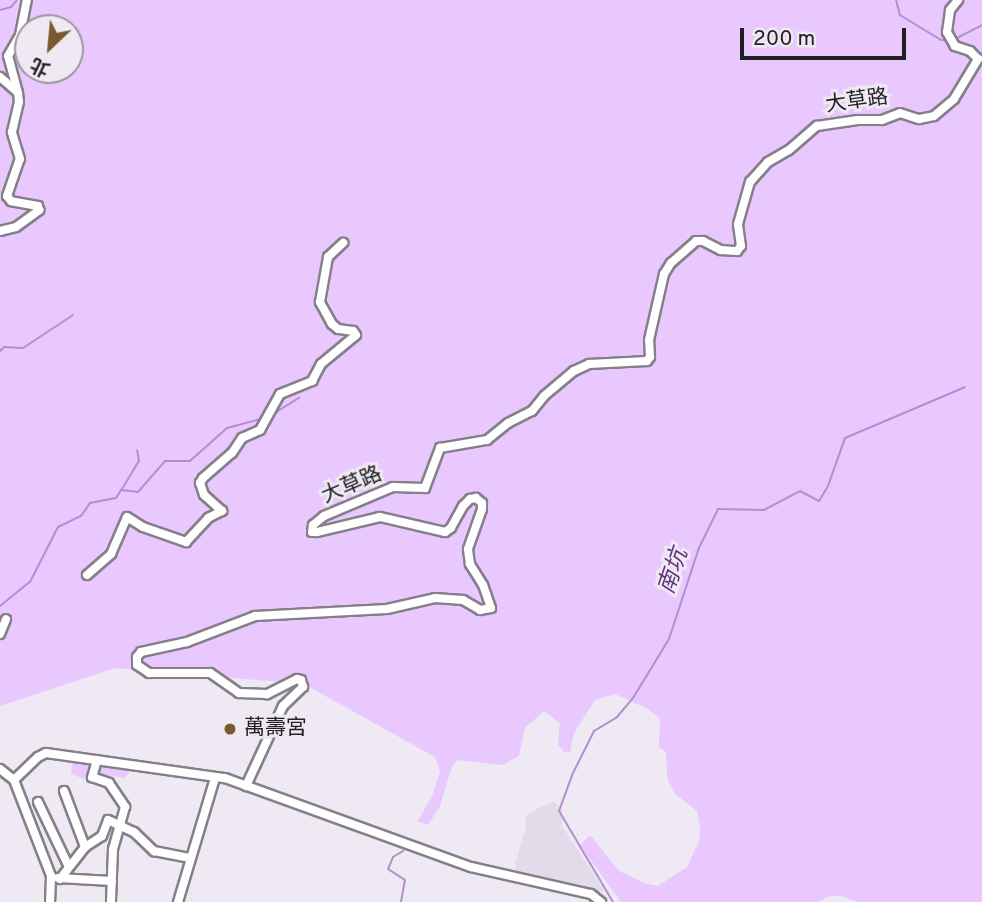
<!DOCTYPE html>
<meta charset="utf-8">
<style>
body{margin:0}
#map{position:relative;width:982px;height:902px;overflow:hidden;background:#eee9f2;font-family:Overpass,"Noto Sans TC",sans-serif}
div>[style]{position:absolute}
[style*='--x']{left:calc(var(--x)*1px);top:calc(var(--y)*1px);width:calc(var(--w)*1px);rotate:calc(var(--a)*1deg)}
.built>*{inset:0;background:#e4dbea}
.green>*{inset:0;background:#e8c8fe}
.stream>*{height:2px;margin:-1px;padding:0 1px;transform-origin:1px;border-radius:1px;background:#b38fcc}
.roads{filter:drop-shadow(2px 0 #858088) drop-shadow(-2px 0 #858088) drop-shadow(0 2px #858088) drop-shadow(0 -2px #858088)}
.minor>*{height:8px;margin:-4px;padding:0 4px;transform-origin:4px;border-radius:4px;background:#fff}
.dots>*{width:19px;height:19px;translate:-50% -50%;box-sizing:border-box;border:4px solid #eee9f2;border-radius:50%}
span{translate:-50% -50%;white-space:nowrap;text-align:center;line-height:1.15;-webkit-text-stroke:6px #eee9f2;paint-order:stroke}
.street-label{font-size:21px;color:#211f22}
.poi-label{font-size:21px;color:#211f22}
.left{translate:0 -50%;text-align:left}
.water-label{font-size:23px;color:#62347d;font-style:italic}
.north{position:absolute;left:14px;top:14px;width:70px;height:70px;box-sizing:border-box;background:#eee9f2;border:2px solid #9c989f;border-radius:50%;rotate:206deg;font-size:19px;font-weight:700;line-height:28px;text-align:center;color:#211f22}
.north::after{content:'';display:block;margin:auto;width:24px;height:32px;background:#79592f;clip-path:polygon(50% 0,100% 100%,50% 72%,0 100%)}
.scale{position:absolute;left:740px;top:28px;width:166px;height:32px;box-sizing:border-box;border:4px solid #211f22;border-top:0;padding-left:9px;font-size:21px;line-height:24px;white-space:nowrap;color:#211f22;-webkit-text-stroke:5px #eee9f2;paint-order:stroke}
</style>
<div id="map">
<div class="built">
<div style="clip-path:polygon(554px 802px,562px 810px,562px 826px,604px 890px,597px 893px,517px 875px,515px 864px,526px 827px,525px 817px,538px 808px)"></div>
</div>
<div class="green">
<div style="clip-path:polygon(evenodd,0 0,982px 0,982px 902px,856px 902px,843px 896px,831px 896px,817px 902px,621px 902px,580px 845px,590px 835px,619px 871px,647px 884px,658px 886px,687px 867px,699px 841px,700px 826px,697px 811px,674px 793px,667px 777px,666px 752px,659px 747px,660px 718px,646px 708px,615px 694px,595px 700px,574px 733px,570px 752px,564px 752px,558px 744px,560px 723px,544px 711px,525px 728px,519px 756px,502px 765px,458px 760px,452px 766px,440px 806px,428px 825px,418px 821px,433px 794px,440px 771px,435px 757px,304px 684px,115px 668px,0 706px,0 0,28px 28px,70px 28px,70px 70px,28px 70px,28px 28px)"></div>
<div style="clip-path:polygon(73px 758px,133px 766px,125px 778px,95px 773px,93px 782px,71px 774px)"></div>
</div>
<div class="stream">
<div style="--x:896;--y:0;--w:16;--a:75"></div>
<div style="--x:900;--y:15;--w:48;--a:31.4"></div>
<div style="--x:941;--y:40;--w:5;--a:0"></div>
<div style="--x:0;--y:10;--w:11;--a:-15"></div>
<div style="--x:11;--y:7;--w:9;--a:-49"></div>
<div style="--x:955;--y:39;--w:30;--a:-27"></div>
<div style="--x:0;--y:351;--w:6;--a:-45"></div>
<div style="--x:4;--y:347;--w:19;--a:3"></div>
<div style="--x:23;--y:348;--w:60;--a:-33.4"></div>
<div style="--x:273;--y:414;--w:31;--a:-32"></div>
<div style="--x:122;--y:489;--w:33;--a:-59"></div>
<div style="--x:139;--y:461;--w:11;--a:-100"></div>
<div style="--x:0;--y:606;--w:38;--a:-39"></div>
<div style="--x:30;--y:582;--w:62;--a:-63"></div>
<div style="--x:58;--y:527;--w:25;--a:-26"></div>
<div style="--x:81;--y:516;--w:16;--a:-55"></div>
<div style="--x:90;--y:503;--w:26;--a:-11"></div>
<div style="--x:116;--y:498;--w:9;--a:-58"></div>
<div style="--x:121;--y:490;--w:17;--a:7"></div>
<div style="--x:138;--y:492;--w:41;--a:-48.9"></div>
<div style="--x:165;--y:461;--w:25;--a:0"></div>
<div style="--x:190;--y:461;--w:50;--a:-41.7"></div>
<div style="--x:227;--y:428;--w:35;--a:-15"></div>
<div style="--x:401;--y:902;--w:22;--a:-80"></div>
<div style="--x:405;--y:880;--w:20;--a:-147"></div>
<div style="--x:388;--y:869;--w:13;--a:-67"></div>
<div style="--x:393;--y:857;--w:12;--a:-31"></div>
<div style="--x:613;--y:902;--w:106;--a:-120.7"></div>
<div style="--x:559;--y:811;--w:40;--a:-69.8"></div>
<div style="--x:573;--y:773;--w:47;--a:-63.4"></div>
<div style="--x:594;--y:731;--w:27;--a:-31"></div>
<div style="--x:617;--y:717;--w:25;--a:-50"></div>
<div style="--x:633;--y:698;--w:69;--a:-58.6"></div>
<div style="--x:669;--y:639;--w:96;--a:-71.8"></div>
<div style="--x:699;--y:548;--w:43;--a:-64"></div>
<div style="--x:718;--y:509;--w:46;--a:1.2"></div>
<div style="--x:764;--y:510;--w:41;--a:-27.8"></div>
<div style="--x:800;--y:491;--w:21;--a:28"></div>
<div style="--x:819;--y:501;--w:17;--a:-59"></div>
<div style="--x:828;--y:486;--w:51;--a:-70.5"></div>
<div style="--x:845;--y:438;--w:130;--a:-23"></div>
</div>
<div class="roads">
<div class="minor">
<div style="--x:0;--y:77;--w:21;--a:41"></div>
<div style="--x:0;--y:231;--w:16;--a:-14"></div>
<div style="--x:16;--y:227;--w:29;--a:-36"></div>
<div style="--x:39;--y:210;--w:4;--a:-104"></div>
<div style="--x:38;--y:206;--w:27;--a:-170"></div>
<div style="--x:11;--y:201;--w:6;--a:-129"></div>
<div style="--x:7;--y:196;--w:39;--a:-71"></div>
<div style="--x:20;--y:159;--w:28;--a:-107"></div>
<div style="--x:12;--y:132;--w:31;--a:-77"></div>
<div style="--x:19;--y:102;--w:9;--a:-96"></div>
<div style="--x:18;--y:93;--w:38;--a:-105"></div>
<div style="--x:8;--y:56;--w:24;--a:-60"></div>
<div style="--x:20;--y:35;--w:36;--a:-79"></div>
<div style="--x:87;--y:575;--w:32;--a:-41"></div>
<div style="--x:111;--y:554;--w:40;--a:-66.6"></div>
<div style="--x:127;--y:517;--w:19;--a:32"></div>
<div style="--x:143;--y:527;--w:46;--a:19.2"></div>
<div style="--x:186;--y:542;--w:33;--a:-47"></div>
<div style="--x:208;--y:518;--w:16;--a:-27"></div>
<div style="--x:222;--y:511;--w:24;--a:-138"></div>
<div style="--x:204;--y:495;--w:13;--a:-108"></div>
<div style="--x:200;--y:483;--w:6;--a:-59"></div>
<div style="--x:203;--y:478;--w:38;--a:-41"></div>
<div style="--x:232;--y:453;--w:18;--a:-56"></div>
<div style="--x:242;--y:438;--w:20;--a:-24"></div>
<div style="--x:260;--y:430;--w:41;--a:-60.9"></div>
<div style="--x:280;--y:394;--w:35;--a:-22"></div>
<div style="--x:312;--y:381;--w:19;--a:-62"></div>
<div style="--x:321;--y:364;--w:45;--a:-39.6"></div>
<div style="--x:356;--y:335;--w:5;--a:-127"></div>
<div style="--x:353;--y:331;--w:15;--a:-172"></div>
<div style="--x:338;--y:329;--w:8;--a:-140"></div>
<div style="--x:332;--y:324;--w:25;--a:-119"></div>
<div style="--x:320;--y:302;--w:46;--a:-79.9"></div>
<div style="--x:328;--y:257;--w:21;--a:-43"></div>
<div style="--x:0;--y:634;--w:16;--a:-68"></div>
<div style="--x:97;--y:760;--w:18;--a:106"></div>
<div style="--x:92;--y:777;--w:18;--a:19"></div>
<div style="--x:109;--y:783;--w:29;--a:56"></div>
<div style="--x:125;--y:807;--w:44;--a:105.9"></div>
<div style="--x:113;--y:849;--w:53;--a:92.2"></div>
<div style="--x:0;--y:769;--w:18;--a:38"></div>
<div style="--x:14;--y:780;--w:103;--a:68.9"></div>
<div style="--x:51;--y:876;--w:26;--a:92"></div>
<div style="--x:14;--y:780;--w:33;--a:-44"></div>
<div style="--x:38;--y:757;--w:9;--a:-27"></div>
<div style="--x:46;--y:753;--w:181;--a:8"></div>
<div style="--x:225;--y:778;--w:262;--a:19.9"></div>
<div style="--x:471;--y:867;--w:123;--a:12.7"></div>
<div style="--x:591;--y:894;--w:13;--a:39"></div>
<div style="--x:246;--y:786;--w:88;--a:-65.2"></div>
<div style="--x:283;--y:706;--w:28;--a:-44"></div>
<div style="--x:303;--y:687;--w:7;--a:-106"></div>
<div style="--x:301;--y:680;--w:4;--a:-166"></div>
<div style="--x:297;--y:679;--w:34;--a:153"></div>
<div style="--x:267;--y:694;--w:28;--a:-178"></div>
<div style="--x:239;--y:693;--w:35;--a:-145"></div>
<div style="--x:210;--y:673;--w:61;--a:180"></div>
<div style="--x:149;--y:673;--w:14;--a:-146"></div>
<div style="--x:137;--y:665;--w:8;--a:-90"></div>
<div style="--x:137;--y:657;--w:6;--a:-51"></div>
<div style="--x:141;--y:652;--w:47;--a:-12.3"></div>
<div style="--x:187;--y:642;--w:73;--a:-20.9"></div>
<div style="--x:255;--y:616;--w:132;--a:-3"></div>
<div style="--x:387;--y:609;--w:49;--a:-12.9"></div>
<div style="--x:435;--y:598;--w:28;--a:4"></div>
<div style="--x:463;--y:600;--w:20;--a:30"></div>
<div style="--x:480;--y:610;--w:11;--a:-10"></div>
<div style="--x:491;--y:608;--w:24;--a:-109"></div>
<div style="--x:483;--y:585;--w:25;--a:-122"></div>
<div style="--x:470;--y:564;--w:15;--a:-98"></div>
<div style="--x:468;--y:549;--w:42;--a:-70.7"></div>
<div style="--x:482;--y:509;--w:6;--a:-90"></div>
<div style="--x:482;--y:503;--w:8;--a:-140"></div>
<div style="--x:476;--y:498;--w:6;--a:171"></div>
<div style="--x:470;--y:499;--w:10;--a:135"></div>
<div style="--x:463;--y:506;--w:25;--a:119"></div>
<div style="--x:451;--y:528;--w:7;--a:146"></div>
<div style="--x:445;--y:532;--w:67;--a:-167"></div>
<div style="--x:380;--y:517;--w:65;--a:166.6"></div>
<div style="--x:317;--y:532;--w:5;--a:180"></div>
<div style="--x:312;--y:532;--w:7;--a:-82"></div>
<div style="--x:313;--y:525;--w:14;--a:-39"></div>
<div style="--x:324;--y:516;--w:75;--a:-22.8"></div>
<div style="--x:393;--y:487;--w:32;--a:2"></div>
<div style="--x:425;--y:488;--w:43;--a:-69.4"></div>
<div style="--x:440;--y:448;--w:48;--a:-9.7"></div>
<div style="--x:487;--y:440;--w:27;--a:-39"></div>
<div style="--x:508;--y:423;--w:27;--a:-27"></div>
<div style="--x:532;--y:411;--w:19;--a:-51"></div>
<div style="--x:544;--y:396;--w:39;--a:-40"></div>
<div style="--x:574;--y:371;--w:17;--a:-25"></div>
<div style="--x:589;--y:364;--w:58;--a:-3"></div>
<div style="--x:647;--y:361;--w:5;--a:-53"></div>
<div style="--x:650;--y:357;--w:17;--a:-93"></div>
<div style="--x:649;--y:340;--w:68;--a:-77.2"></div>
<div style="--x:664;--y:274;--w:13;--a:-58"></div>
<div style="--x:671;--y:263;--w:33;--a:-41"></div>
<div style="--x:696;--y:241;--w:7;--a:0"></div>
<div style="--x:703;--y:241;--w:20;--a:27"></div>
<div style="--x:721;--y:250;--w:16;--a:4"></div>
<div style="--x:737;--y:251;--w:6;--a:-51"></div>
<div style="--x:741;--y:246;--w:22;--a:-98"></div>
<div style="--x:738;--y:224;--w:44;--a:-74.1"></div>
<div style="--x:750;--y:182;--w:27;--a:-48"></div>
<div style="--x:768;--y:162;--w:24;--a:-30"></div>
<div style="--x:789;--y:150;--w:37;--a:-41"></div>
<div style="--x:817;--y:126;--w:41;--a:-8.3"></div>
<div style="--x:858;--y:120;--w:24;--a:0"></div>
<div style="--x:882;--y:120;--w:19;--a:-21"></div>
<div style="--x:900;--y:113;--w:20;--a:18"></div>
<div style="--x:919;--y:119;--w:15;--a:-11"></div>
<div style="--x:934;--y:116;--w:26;--a:-40"></div>
<div style="--x:954;--y:99;--w:47;--a:-59"></div>
<div style="--x:978;--y:59;--w:11;--a:-135"></div>
<div style="--x:970;--y:51;--w:16;--a:-162"></div>
<div style="--x:955;--y:46;--w:16;--a:-120"></div>
<div style="--x:947;--y:32;--w:22;--a:-82"></div>
<div style="--x:950;--y:10;--w:13;--a:-51"></div>
<div style="--x:64;--y:791;--w:60;--a:69.4"></div>
<div style="--x:38;--y:802;--w:70;--a:64.5"></div>
<div style="--x:58;--y:878;--w:54;--a:3.2"></div>
<div style="--x:60;--y:879;--w:41;--a:-52"></div>
<div style="--x:85;--y:847;--w:20;--a:-33"></div>
<div style="--x:102;--y:836;--w:17;--a:-69"></div>
<div style="--x:108;--y:820;--w:29;--a:25"></div>
<div style="--x:134;--y:832;--w:28;--a:44"></div>
<div style="--x:154;--y:851;--w:37;--a:11"></div>
<div style="--x:178;--y:902;--w:129;--a:-73.4"></div>
</div>
</div>
<div class="dots">
<div style="left:230px;top:729px;background:#79592f"></div>
</div>
<div class="street-label">
<span style="left:857px;top:102px;rotate:-8deg">大草路</span>
<span style="left:352px;top:486px;rotate:-23deg">大草路</span>
</div>
<div class="poi-label">
<span class="left" style="left:244px;top:729px">萬壽宮</span>
</div>
<div class="water-label">
<span style="left:675px;top:572px;rotate:-71deg">南坑</span>
</div>
<div class="north">北</div>
<div class="scale">200 m</div>
</div>
